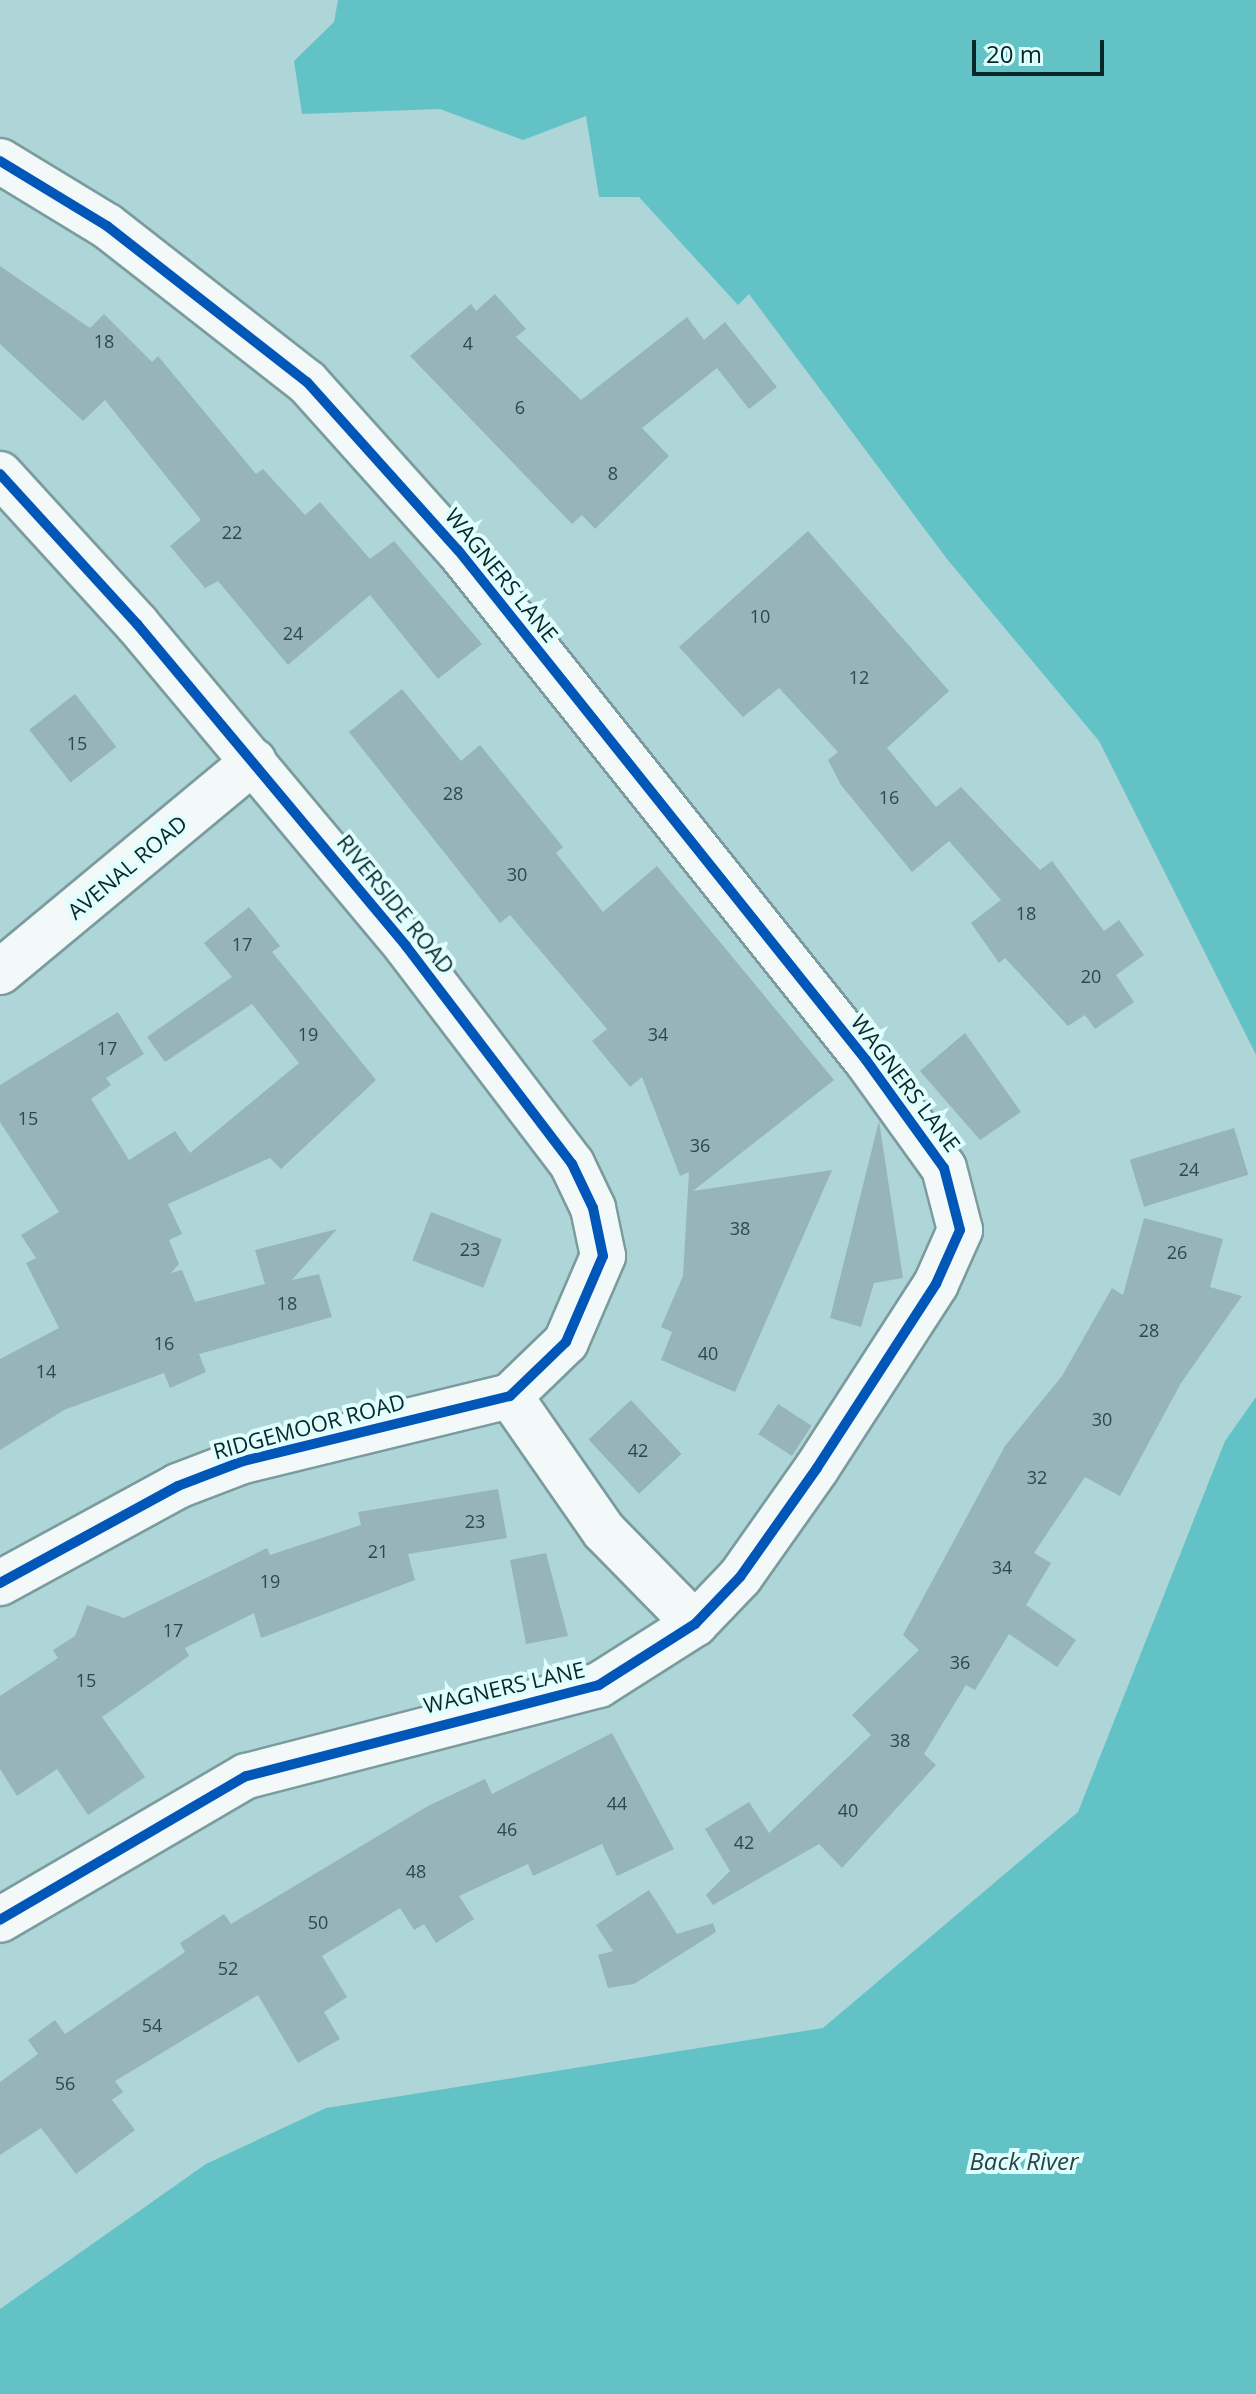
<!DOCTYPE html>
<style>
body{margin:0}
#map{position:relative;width:1256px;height:2394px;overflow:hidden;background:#aed6d8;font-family:"Open Sans",sans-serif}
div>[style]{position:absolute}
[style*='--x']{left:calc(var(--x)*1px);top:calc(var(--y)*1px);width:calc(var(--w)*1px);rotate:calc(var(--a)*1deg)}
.water>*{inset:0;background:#62c2c6}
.building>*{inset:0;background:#96b4b9;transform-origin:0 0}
.roads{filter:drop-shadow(2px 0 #7b9c9e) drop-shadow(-2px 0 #7b9c9e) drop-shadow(0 2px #7b9c9e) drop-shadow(0 -2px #7b9c9e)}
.minor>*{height:44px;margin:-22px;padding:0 22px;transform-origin:22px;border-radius:22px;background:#f3f9f9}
.cycleway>*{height:10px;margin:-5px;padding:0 5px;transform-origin:5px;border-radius:5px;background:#0057b8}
span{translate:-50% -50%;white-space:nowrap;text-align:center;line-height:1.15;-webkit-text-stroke:8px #e1feff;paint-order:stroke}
.number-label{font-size:18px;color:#2b4a4d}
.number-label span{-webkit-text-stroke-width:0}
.street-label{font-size:22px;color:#072729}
.water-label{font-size:24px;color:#2a4445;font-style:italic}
.scale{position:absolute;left:972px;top:40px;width:132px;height:36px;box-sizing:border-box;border:4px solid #072729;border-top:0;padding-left:10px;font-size:24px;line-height:28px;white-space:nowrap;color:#072729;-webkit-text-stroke:6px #e1feff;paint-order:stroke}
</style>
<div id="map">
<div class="water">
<div style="clip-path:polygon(338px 0,1256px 0,1256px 1055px,1099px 741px,947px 559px,749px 294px,738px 305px,639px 197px,599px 197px,586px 116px,523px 140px,440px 109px,302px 114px,294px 61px,334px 22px)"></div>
<div style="clip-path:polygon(1256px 1397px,1256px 2394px,0 2394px,0 2309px,206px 2164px,326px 2108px,823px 2028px,1078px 1812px,1225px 1441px)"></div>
</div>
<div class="building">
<div style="clip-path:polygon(0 266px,90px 328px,104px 314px,152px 362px,158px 356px,256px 474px,263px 469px,305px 515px,320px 502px,370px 559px,394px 541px,482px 644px,438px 679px,370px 595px,288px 665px,218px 581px,205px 588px,170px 546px,201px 520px,105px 400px,83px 421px,0 344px)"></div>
<div style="clip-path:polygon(495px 294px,526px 329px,516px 337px,581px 400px,687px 317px,704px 340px,725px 322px,777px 387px,749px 409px,717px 368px,642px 428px,669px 456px,595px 529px,582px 515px,572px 524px,410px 356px,471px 304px,476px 311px)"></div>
<div style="clip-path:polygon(808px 531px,949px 691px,887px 748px,936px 807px,961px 787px,1040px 870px,1052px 861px,1104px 931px,1119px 920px,1144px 955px,1116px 975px,1134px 1002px,1095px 1029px,1085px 1015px,1068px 1026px,1005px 958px,999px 963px,971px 923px,1001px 900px,949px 841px,912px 872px,841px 785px,828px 760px,838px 752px,779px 688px,743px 717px,679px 647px)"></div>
<div style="clip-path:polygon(402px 689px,461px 761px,480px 745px,563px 847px,556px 853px,603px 912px,657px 866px,834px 1080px,693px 1191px,832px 1170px,735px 1392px,661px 1360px,672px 1332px,661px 1327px,683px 1276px,689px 1172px,680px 1176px,642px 1077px,630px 1087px,592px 1041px,607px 1029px,510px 915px,500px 923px,349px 732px)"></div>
<div style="left:75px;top:694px;width:67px;height:58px;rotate:52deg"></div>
<div style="clip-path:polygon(249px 907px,280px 946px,272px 952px,376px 1080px,281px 1169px,270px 1158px,168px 1204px,182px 1234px,169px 1240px,179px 1264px,171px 1273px,182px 1270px,195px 1302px,265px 1284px,255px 1250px,337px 1229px,292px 1280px,319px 1274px,332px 1317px,199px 1354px,206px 1372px,170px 1388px,164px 1373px,64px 1410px,0 1450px,0 1359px,59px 1328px,26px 1263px,36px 1258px,21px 1235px,59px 1212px,0 1122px,0 1085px,118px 1012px,144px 1054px,106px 1078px,111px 1085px,91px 1099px,129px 1160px,175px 1131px,190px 1153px,299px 1063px,252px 1004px,165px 1062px,147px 1037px,232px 977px,204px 943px)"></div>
<div style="clip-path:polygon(965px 1033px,1021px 1112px,980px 1140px,920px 1071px)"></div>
<div style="clip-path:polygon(879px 1121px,903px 1278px,874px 1283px,861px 1327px,830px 1318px)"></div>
<div style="left:1234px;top:1128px;width:49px;height:109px;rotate:73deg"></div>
<div style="left:431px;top:1212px;width:76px;height:52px;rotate:21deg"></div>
<div style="clip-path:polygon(1144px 1218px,1223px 1239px,1210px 1287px,1242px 1296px,1181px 1383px,1120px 1496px,1085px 1477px,1034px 1553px,1051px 1563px,1026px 1605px,1076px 1640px,1057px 1667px,1009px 1634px,975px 1690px,966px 1685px,924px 1754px,936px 1765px,842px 1868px,819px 1844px,713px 1905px,706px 1895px,730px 1871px,705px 1829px,749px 1802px,769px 1833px,871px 1735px,852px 1715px,919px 1650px,903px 1635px,1005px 1446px,1062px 1376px,1112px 1288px,1123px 1295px)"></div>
<div style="left:631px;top:1400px;width:74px;height:58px;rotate:47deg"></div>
<div style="left:778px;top:1404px;width:40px;height:36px;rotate:33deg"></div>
<div style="clip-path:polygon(498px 1489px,507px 1538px,408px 1554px,415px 1580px,261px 1638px,254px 1613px,185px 1648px,189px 1656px,102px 1717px,145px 1777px,88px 1815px,57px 1769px,17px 1796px,0 1769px,0 1696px,58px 1658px,53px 1650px,75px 1636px,87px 1605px,124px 1618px,267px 1548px,270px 1555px,361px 1525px,358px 1512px)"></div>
<div style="clip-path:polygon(546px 1553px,568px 1636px,526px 1644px,510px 1560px)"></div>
<div style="clip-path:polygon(612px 1733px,674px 1849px,617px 1876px,602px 1844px,533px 1876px,528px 1864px,459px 1896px,474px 1919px,436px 1943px,424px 1924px,414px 1930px,400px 1908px,322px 1956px,347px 1997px,324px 2012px,340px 2039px,298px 2063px,258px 1995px,115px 2081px,123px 2092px,112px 2100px,135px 2130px,76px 2174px,41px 2128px,0 2155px,0 2082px,38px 2054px,28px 2040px,55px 2020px,65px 2034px,185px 1952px,180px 1943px,224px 1914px,231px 1924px,428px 1806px,485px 1779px,492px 1794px)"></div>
<div style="clip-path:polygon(649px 1890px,677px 1934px,713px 1923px,716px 1932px,634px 1984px,608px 1988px,598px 1955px,613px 1951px,596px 1925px)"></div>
</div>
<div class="roads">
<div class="minor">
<div style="--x:0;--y:161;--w:125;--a:31.3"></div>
<div style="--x:107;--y:226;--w:254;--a:38"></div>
<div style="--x:307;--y:382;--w:226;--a:48.1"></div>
<div style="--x:458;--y:550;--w:653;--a:51.34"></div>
<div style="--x:866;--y:1060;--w:133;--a:54.2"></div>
<div style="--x:944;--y:1168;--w:64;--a:75.5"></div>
<div style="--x:960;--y:1230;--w:59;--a:114"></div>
<div style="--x:936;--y:1284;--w:219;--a:122.9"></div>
<div style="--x:817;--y:1468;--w:133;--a:125.2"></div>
<div style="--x:740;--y:1577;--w:65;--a:133.8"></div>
<div style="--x:695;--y:1624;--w:114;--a:147.6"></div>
<div style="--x:599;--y:1685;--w:365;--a:165.5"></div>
<div style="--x:246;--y:1776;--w:285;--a:149.7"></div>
<div style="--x:0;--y:474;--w:203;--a:47.6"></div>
<div style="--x:137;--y:624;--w:420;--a:50.1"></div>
<div style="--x:406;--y:946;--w:274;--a:52.7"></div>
<div style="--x:572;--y:1164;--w:49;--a:64.5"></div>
<div style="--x:593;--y:1208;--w:49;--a:78.2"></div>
<div style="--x:603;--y:1256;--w:94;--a:113.3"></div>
<div style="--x:566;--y:1342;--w:78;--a:136"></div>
<div style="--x:510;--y:1396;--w:275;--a:166.3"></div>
<div style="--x:243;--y:1461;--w:70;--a:159"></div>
<div style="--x:178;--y:1486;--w:203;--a:151.4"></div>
<div style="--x:0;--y:972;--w:330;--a:-39.7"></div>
<div style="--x:510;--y:1396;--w:165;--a:55.2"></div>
<div style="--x:604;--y:1531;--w:130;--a:45.6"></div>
</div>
</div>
<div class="cycleway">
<div style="--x:0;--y:161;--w:125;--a:31.3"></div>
<div style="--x:107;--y:226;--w:254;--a:38"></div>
<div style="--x:307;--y:382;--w:226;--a:48.1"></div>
<div style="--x:458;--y:550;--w:653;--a:51.34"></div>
<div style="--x:866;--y:1060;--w:133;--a:54.2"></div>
<div style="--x:944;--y:1168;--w:64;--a:75.5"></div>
<div style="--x:960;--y:1230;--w:59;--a:114"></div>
<div style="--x:936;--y:1284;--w:219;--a:122.9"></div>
<div style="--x:817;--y:1468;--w:133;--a:125.2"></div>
<div style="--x:740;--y:1577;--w:65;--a:133.8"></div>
<div style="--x:695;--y:1624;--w:114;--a:147.6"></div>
<div style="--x:599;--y:1685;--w:365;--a:165.5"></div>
<div style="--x:246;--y:1776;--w:285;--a:149.7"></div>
<div style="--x:0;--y:474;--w:203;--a:47.6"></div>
<div style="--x:137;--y:624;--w:420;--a:50.1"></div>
<div style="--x:406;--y:946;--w:274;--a:52.7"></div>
<div style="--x:572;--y:1164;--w:49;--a:64.5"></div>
<div style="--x:593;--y:1208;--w:49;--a:78.2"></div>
<div style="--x:603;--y:1256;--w:94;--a:113.3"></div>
<div style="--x:566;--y:1342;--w:78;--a:136"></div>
<div style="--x:510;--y:1396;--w:275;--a:166.3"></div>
<div style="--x:243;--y:1461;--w:70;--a:159"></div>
<div style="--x:178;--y:1486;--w:203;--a:151.4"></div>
</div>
<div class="number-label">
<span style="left:104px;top:341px">18</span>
<span style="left:468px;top:343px">4</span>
<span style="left:520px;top:407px">6</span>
<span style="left:613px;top:473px">8</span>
<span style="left:232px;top:532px">22</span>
<span style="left:760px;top:616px">10</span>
<span style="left:293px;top:633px">24</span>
<span style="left:859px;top:677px">12</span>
<span style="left:77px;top:743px">15</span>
<span style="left:453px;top:793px">28</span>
<span style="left:889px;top:797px">16</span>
<span style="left:517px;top:874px">30</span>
<span style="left:1026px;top:913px">18</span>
<span style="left:242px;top:944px">17</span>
<span style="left:1091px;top:976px">20</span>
<span style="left:308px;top:1034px">19</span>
<span style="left:658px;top:1034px">34</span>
<span style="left:107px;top:1048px">17</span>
<span style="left:28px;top:1118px">15</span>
<span style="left:700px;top:1145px">36</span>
<span style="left:1189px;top:1169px">24</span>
<span style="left:740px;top:1228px">38</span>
<span style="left:470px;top:1249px">23</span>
<span style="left:1177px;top:1252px">26</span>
<span style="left:287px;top:1303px">18</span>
<span style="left:1149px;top:1330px">28</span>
<span style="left:164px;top:1343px">16</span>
<span style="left:708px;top:1353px">40</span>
<span style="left:46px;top:1371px">14</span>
<span style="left:1102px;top:1419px">30</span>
<span style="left:638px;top:1450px">42</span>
<span style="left:1037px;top:1477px">32</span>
<span style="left:475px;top:1521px">23</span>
<span style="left:378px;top:1551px">21</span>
<span style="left:1002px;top:1567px">34</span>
<span style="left:270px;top:1581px">19</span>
<span style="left:173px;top:1630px">17</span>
<span style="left:960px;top:1662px">36</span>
<span style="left:86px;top:1680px">15</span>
<span style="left:900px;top:1740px">38</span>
<span style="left:617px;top:1803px">44</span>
<span style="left:848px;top:1810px">40</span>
<span style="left:507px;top:1829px">46</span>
<span style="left:744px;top:1842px">42</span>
<span style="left:416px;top:1871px">48</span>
<span style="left:318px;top:1922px">50</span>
<span style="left:228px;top:1968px">52</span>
<span style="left:152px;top:2025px">54</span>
<span style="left:65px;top:2083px">56</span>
</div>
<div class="street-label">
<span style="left:502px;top:575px;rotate:51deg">WAGNERS LANE</span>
<span style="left:127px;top:867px;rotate:-40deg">AVENAL ROAD</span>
<span style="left:396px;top:904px;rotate:51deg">RIVERSIDE ROAD</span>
<span style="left:906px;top:1083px;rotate:53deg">WAGNERS LANE</span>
<span style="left:309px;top:1426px;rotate:-15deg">RIDGEMOOR ROAD</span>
<span style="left:504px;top:1687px;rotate:-13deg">WAGNERS LANE</span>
</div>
<div class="water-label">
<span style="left:1024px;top:2161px">Back River</span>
</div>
<div class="scale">20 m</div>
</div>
